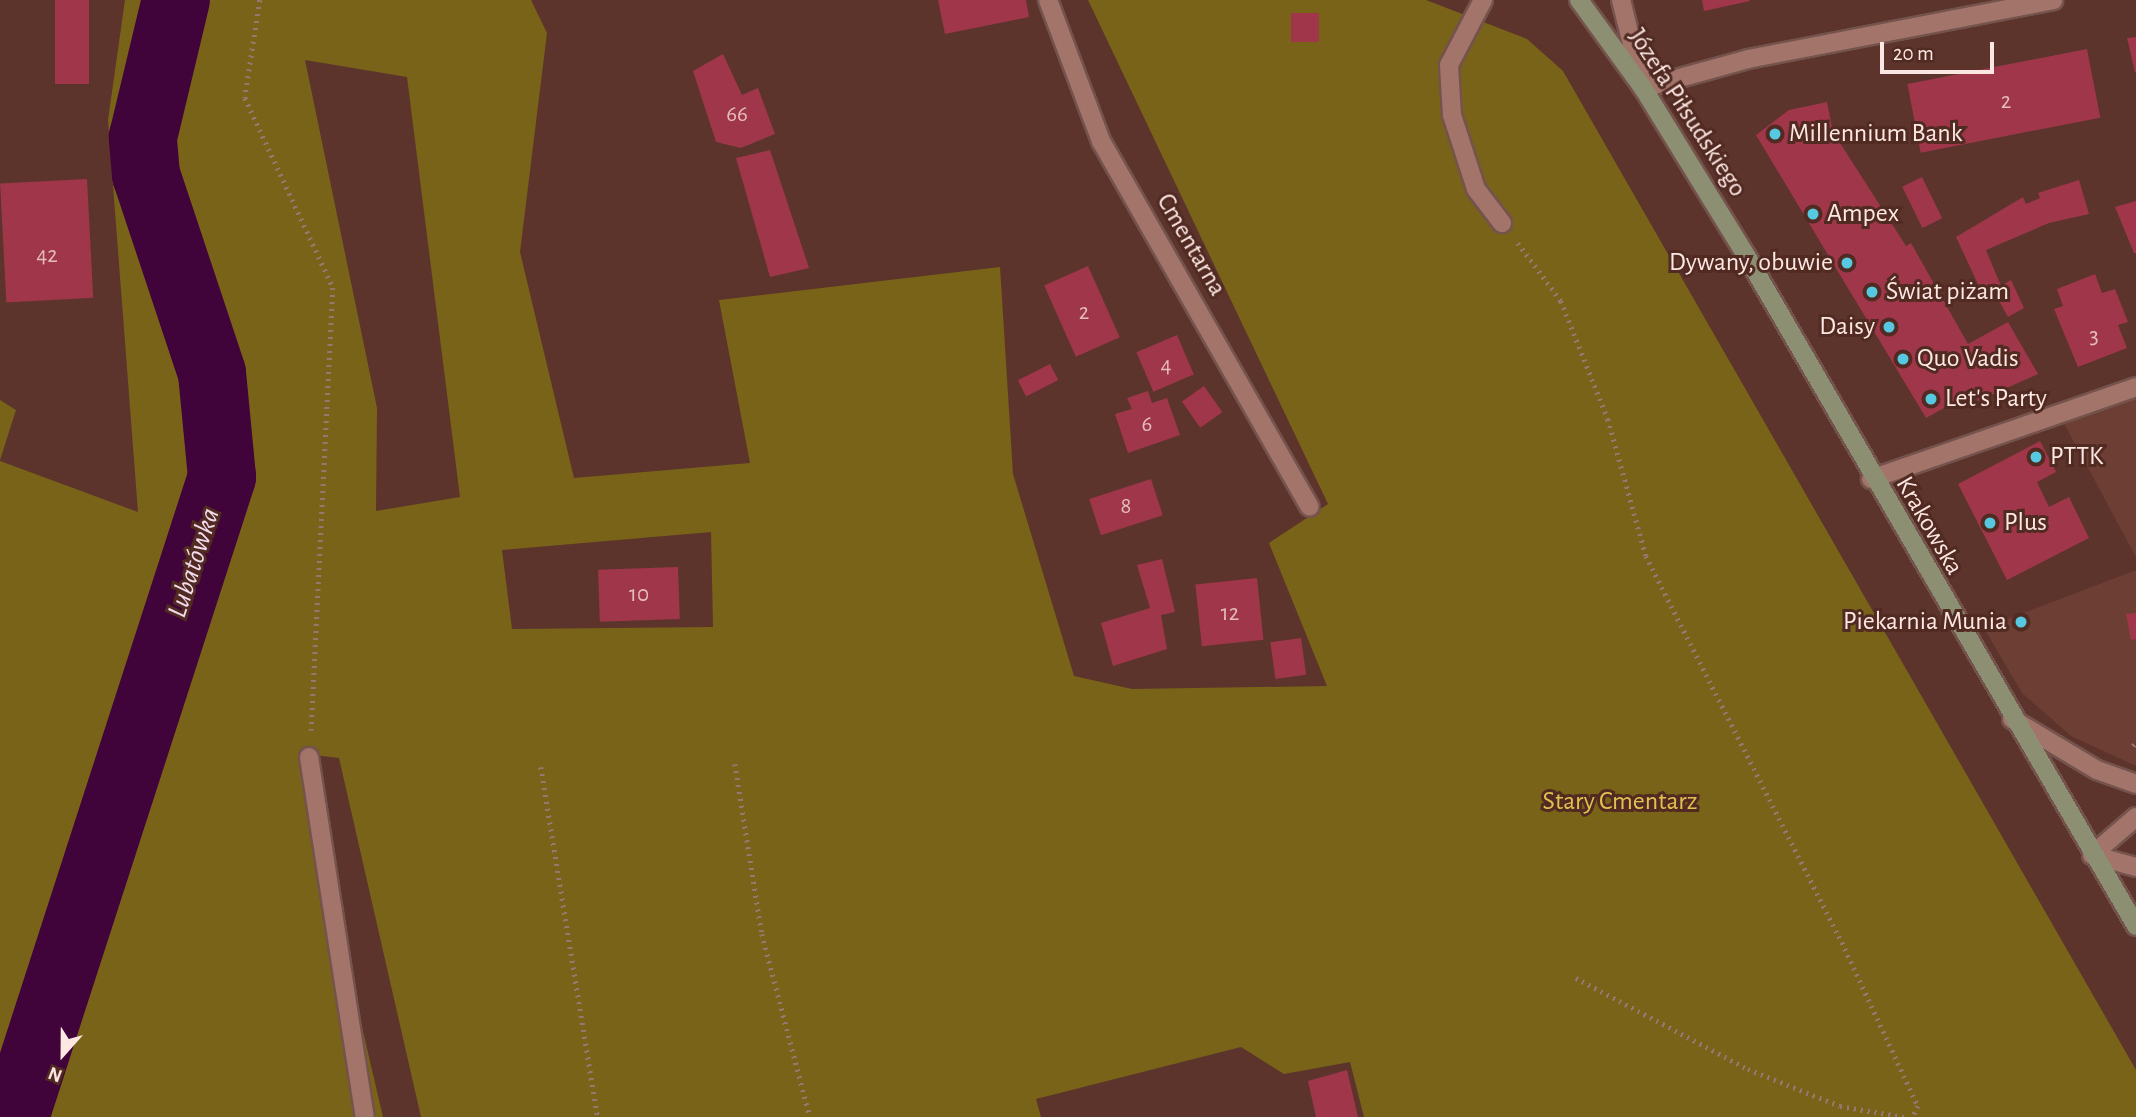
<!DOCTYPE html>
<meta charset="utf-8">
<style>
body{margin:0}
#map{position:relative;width:2136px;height:1117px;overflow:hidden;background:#5c342c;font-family:"Alegreya Sans",sans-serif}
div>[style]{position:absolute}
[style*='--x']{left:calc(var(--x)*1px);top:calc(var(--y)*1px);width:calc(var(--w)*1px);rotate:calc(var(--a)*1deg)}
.built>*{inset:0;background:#6c3e34}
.green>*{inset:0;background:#786318}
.river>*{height:68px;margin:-34px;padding:0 34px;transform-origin:34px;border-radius:34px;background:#40033a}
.building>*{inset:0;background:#9f364a;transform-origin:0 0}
.path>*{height:4.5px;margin-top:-2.25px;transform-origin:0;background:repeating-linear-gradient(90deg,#987771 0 2px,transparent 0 7px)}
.roads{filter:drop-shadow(2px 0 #75534d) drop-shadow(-2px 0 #75534d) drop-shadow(0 2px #75534d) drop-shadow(0 -2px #75534d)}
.service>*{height:18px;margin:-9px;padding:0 9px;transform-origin:9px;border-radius:9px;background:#a2746a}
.minor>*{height:18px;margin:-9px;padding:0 9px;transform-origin:9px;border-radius:9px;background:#a2746a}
.tertiary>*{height:18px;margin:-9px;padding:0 9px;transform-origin:9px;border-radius:9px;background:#a2746a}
.secondary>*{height:18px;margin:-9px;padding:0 9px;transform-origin:9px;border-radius:9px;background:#8c8f71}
.dots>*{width:19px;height:19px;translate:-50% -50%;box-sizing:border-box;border:4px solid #512a22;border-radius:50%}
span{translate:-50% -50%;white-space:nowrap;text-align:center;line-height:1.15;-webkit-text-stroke:6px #512a22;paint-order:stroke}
.number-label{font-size:23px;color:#e6bbbd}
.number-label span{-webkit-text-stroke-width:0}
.street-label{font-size:26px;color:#fde7e3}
.poi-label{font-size:26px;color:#fde7e3}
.left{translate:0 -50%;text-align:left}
.right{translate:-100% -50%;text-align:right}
.park-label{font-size:26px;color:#e2c150}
.water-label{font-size:28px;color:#f2dcee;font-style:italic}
.north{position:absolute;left:28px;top:1019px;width:70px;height:70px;-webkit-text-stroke:5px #512a22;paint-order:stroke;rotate:201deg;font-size:19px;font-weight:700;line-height:28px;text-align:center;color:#fde7e3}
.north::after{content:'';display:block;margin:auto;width:24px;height:32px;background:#fde7e3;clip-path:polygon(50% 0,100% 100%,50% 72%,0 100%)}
.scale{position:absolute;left:1880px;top:42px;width:114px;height:32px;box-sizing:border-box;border:4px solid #fde7e3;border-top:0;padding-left:9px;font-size:21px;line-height:24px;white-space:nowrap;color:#fde7e3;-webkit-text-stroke:5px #512a22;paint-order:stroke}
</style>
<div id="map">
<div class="built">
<div style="clip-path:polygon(2136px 394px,2136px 557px,2060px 416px)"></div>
<div style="clip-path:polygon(2136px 570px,2136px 766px,2071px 736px,2022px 693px,1984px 628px)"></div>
</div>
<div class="green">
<div style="clip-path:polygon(evenodd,125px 0,531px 0,547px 33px,520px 252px,574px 478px,750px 463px,719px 300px,1000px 267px,1013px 474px,1074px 676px,1132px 689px,1327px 686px,1269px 543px,1328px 504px,1088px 0,1426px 0,1527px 39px,1563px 71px,2136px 1070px,2136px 1117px,1364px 1117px,1350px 1062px,1284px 1074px,1241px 1047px,1036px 1099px,1041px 1117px,421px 1117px,339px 758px,298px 753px,383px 1117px,0 1117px,0 461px,138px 512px,108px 120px,125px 0,305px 60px,407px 77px,460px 497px,376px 511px,377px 408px,305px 60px,125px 0,711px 532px,713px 627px,512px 629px,502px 550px,711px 532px)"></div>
<div style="clip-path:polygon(0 400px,16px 410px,0 460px)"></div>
</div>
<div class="river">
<div style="--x:15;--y:1117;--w:673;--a:-72.08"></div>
<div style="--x:222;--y:477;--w:104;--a:-95.5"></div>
<div style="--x:212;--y:373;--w:209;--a:-108.4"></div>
<div style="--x:146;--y:175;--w:38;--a:-95"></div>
<div style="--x:143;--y:137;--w:141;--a:-76.5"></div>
</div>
<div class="building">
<div style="left:55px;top:0;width:34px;height:84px"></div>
<div style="clip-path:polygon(938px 0,1026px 0,1029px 17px,945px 34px)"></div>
<div style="clip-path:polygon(1702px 0,1749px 0,1750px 1px,1704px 11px)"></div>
<div style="left:1291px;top:13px;width:28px;height:29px"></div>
<div style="clip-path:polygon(2136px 37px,2136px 72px,2135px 72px,2127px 38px)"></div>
<div style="left:2087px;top:49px;width:70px;height:183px;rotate:79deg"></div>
<div style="clip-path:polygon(723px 54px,742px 95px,758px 88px,775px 134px,741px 148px,716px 142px,693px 71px)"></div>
<div style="clip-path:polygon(1827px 102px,1833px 132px,1906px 246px,1911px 243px,1968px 344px,2008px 322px,2038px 374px,1978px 401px,1973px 392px,1926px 418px,1756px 135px,1789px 110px)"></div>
<div style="clip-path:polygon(770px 150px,809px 268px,770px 277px,736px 158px)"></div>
<div style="left:1922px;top:177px;width:46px;height:22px;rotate:64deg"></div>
<div style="left:87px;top:179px;width:119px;height:87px;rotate:87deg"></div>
<div style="clip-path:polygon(2079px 180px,2089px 214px,2049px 223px,1986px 250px,2001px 286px,2011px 280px,2024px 308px,2008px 317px,1993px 290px,1983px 295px,1956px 237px,2023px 197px,2026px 204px,2040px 198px,2038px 193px)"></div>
<div style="clip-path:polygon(2136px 201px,2136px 253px,2134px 253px,2115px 207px)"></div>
<div style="left:1088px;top:266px;width:78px;height:48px;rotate:66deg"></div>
<div style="clip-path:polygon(2095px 274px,2102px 293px,2115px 289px,2128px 322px,2118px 325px,2127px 348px,2078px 367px,2054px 309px,2063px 306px,2057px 289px)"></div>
<div style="left:1177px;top:335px;width:43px;height:44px;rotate:67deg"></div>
<div style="left:1050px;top:364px;width:18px;height:36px;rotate:63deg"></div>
<div style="left:1204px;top:386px;width:32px;height:27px;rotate:55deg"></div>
<div style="clip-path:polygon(1148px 391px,1152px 403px,1167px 398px,1180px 435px,1128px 453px,1115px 414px,1132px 409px,1127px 398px)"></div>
<div style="clip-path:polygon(2040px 441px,2056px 472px,2037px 482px,2049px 507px,2069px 497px,2089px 538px,2007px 580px,1958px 484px)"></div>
<div style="left:1151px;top:479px;width:38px;height:65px;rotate:72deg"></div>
<div style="clip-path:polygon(1162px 559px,1175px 612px,1161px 615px,1167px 649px,1113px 666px,1101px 623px,1150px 608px,1137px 565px)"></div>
<div style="left:678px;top:567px;width:52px;height:80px;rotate:88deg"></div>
<div style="left:1257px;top:578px;width:62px;height:62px;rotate:84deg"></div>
<div style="clip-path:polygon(2136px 613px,2136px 639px,2131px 640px,2126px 614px)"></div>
<div style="left:1301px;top:638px;width:37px;height:31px;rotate:82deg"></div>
<div style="clip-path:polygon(1347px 1070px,1358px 1117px,1316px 1117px,1308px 1081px)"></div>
</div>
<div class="path">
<div style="--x:260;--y:0;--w:99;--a:98.7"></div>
<div style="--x:245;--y:98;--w:209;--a:65.1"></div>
<div style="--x:333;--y:288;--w:443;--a:92.8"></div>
<div style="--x:1518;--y:243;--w:72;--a:53.4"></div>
<div style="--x:1561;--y:301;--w:127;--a:68.3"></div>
<div style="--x:1608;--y:419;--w:142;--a:74.5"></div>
<div style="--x:1646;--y:556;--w:426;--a:63.1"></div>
<div style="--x:1839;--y:936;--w:187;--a:65.1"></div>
<div style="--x:1918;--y:1106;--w:12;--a:114"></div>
<div style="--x:2133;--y:746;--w:5;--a:-53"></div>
<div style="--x:735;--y:764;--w:172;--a:81"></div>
<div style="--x:762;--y:934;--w:189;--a:75.3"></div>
<div style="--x:541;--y:767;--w:355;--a:80.8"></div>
<div style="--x:1576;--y:978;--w:195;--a:27.9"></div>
<div style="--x:1748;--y:1069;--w:99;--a:21.9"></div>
<div style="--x:1840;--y:1106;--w:65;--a:9.8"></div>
</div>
<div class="roads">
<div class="service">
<div style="--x:1483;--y:0;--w:73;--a:117.6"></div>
<div style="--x:1449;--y:65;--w:50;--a:86.6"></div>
<div style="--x:1452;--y:115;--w:78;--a:72"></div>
<div style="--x:1476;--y:189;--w:43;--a:52.6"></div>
</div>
<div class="minor">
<div style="--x:1048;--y:0;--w:151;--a:69.4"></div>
<div style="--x:1101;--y:141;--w:421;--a:60.3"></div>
<div style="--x:1871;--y:479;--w:281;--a:-19.1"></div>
<div style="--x:309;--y:757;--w:364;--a:81.2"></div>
</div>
<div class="tertiary">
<div style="--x:1621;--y:0;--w:91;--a:76"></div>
<div style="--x:1643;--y:88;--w:109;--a:-15.4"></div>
<div style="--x:1748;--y:59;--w:311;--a:-10.9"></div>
<div style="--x:2012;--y:719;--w:99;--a:31"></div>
<div style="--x:2097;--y:770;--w:41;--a:19.7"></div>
<div style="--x:2092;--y:855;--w:58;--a:-40.8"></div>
<div style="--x:2092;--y:855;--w:46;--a:15.3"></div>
</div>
<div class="secondary">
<div style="--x:1579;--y:0;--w:109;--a:54"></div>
<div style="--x:1643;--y:88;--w:198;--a:58.4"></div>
<div style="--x:1747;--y:257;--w:774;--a:59.82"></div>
</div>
</div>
<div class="dots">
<div style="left:1775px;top:134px;background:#56c9e0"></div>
<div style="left:1813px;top:214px;background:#56c9e0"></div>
<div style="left:1847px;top:263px;background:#56c9e0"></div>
<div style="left:1872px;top:292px;background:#56c9e0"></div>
<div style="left:1889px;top:327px;background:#56c9e0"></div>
<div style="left:1903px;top:359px;background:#56c9e0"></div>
<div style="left:1931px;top:399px;background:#56c9e0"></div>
<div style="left:2036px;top:457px;background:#56c9e0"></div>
<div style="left:1990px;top:523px;background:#56c9e0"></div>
<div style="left:2021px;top:622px;background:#56c9e0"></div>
</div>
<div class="number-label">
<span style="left:2006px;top:102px">2</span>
<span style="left:737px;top:115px">66</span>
<span style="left:47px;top:256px">42</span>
<span style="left:1084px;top:313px">2</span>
<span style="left:2094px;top:337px">3</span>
<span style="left:1166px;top:366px">4</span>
<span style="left:1147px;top:425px">6</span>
<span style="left:1126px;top:507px">8</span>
<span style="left:639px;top:595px">10</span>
<span style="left:1230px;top:614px">12</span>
</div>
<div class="street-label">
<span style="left:1687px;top:113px;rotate:57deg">Józefa Piłsudskiego</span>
<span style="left:1191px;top:245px;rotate:60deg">Cmentarna</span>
<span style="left:1929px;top:526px;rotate:60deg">Krakowska</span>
</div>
<div class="poi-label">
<span class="left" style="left:1789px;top:134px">Millennium Bank</span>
<span class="left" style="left:1827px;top:214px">Ampex</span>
<span class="right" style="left:1833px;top:263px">Dywany, obuwie</span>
<span class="left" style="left:1886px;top:292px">Świat piżam</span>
<span class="right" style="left:1875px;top:327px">Daisy</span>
<span class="left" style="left:1917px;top:359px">Quo Vadis</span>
<span class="left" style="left:1945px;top:399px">Let's Party</span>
<span class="left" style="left:2050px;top:457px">PTTK</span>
<span class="left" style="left:2004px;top:523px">Plus</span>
<span class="right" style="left:2007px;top:622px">Piekarnia Munia</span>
</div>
<div class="park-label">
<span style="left:1620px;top:802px">Stary Cmentarz</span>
</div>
<div class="water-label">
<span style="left:194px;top:563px;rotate:-72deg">Lubatówka</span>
</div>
<div class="north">N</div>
<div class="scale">20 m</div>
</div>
